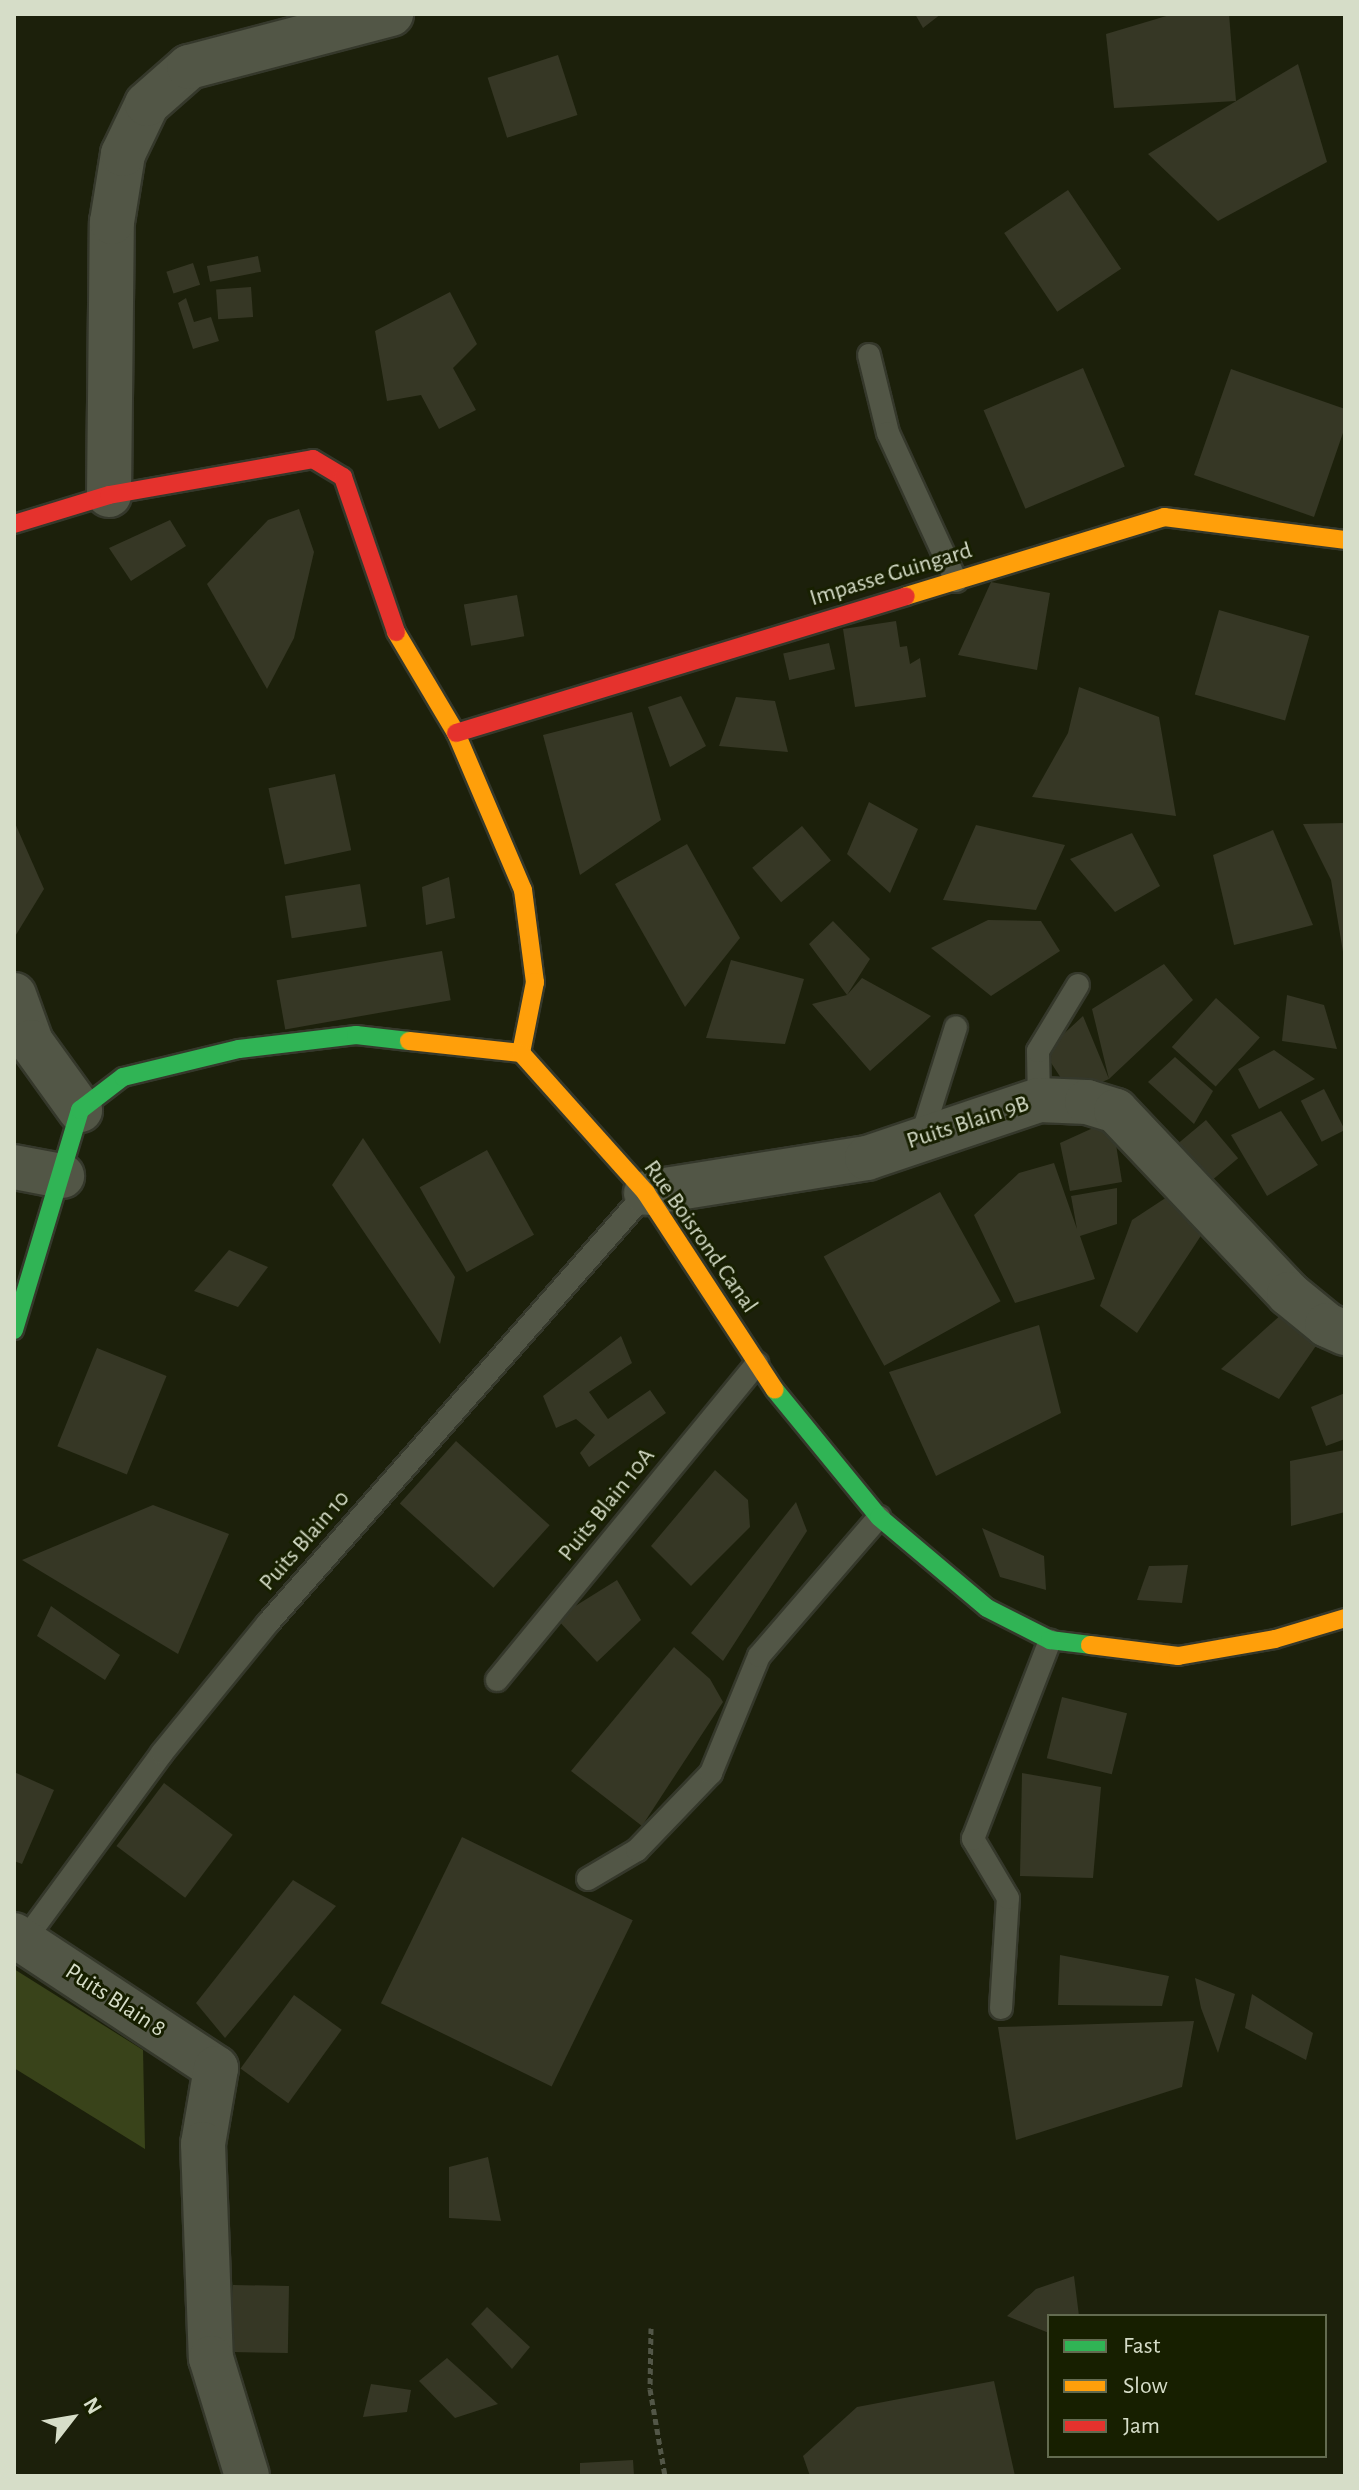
<!DOCTYPE html>
<style>
body{margin:0}
#map{position:relative;width:1359px;height:2490px;overflow:hidden;background:#1c200b;font-family:"Alegreya Sans",sans-serif}
div>[style]{position:absolute}
[style*='--x']{left:calc(var(--x)*1px);top:calc(var(--y)*1px);width:calc(var(--w)*1px);rotate:calc(var(--a)*1deg)}
.green>*{inset:0;background:#39431a}
.building>*{inset:0;background:#363725;transform-origin:0 0}
.path>*{height:5px;margin-top:-2.5px;transform-origin:0;background:repeating-linear-gradient(90deg,#525647 0 6px,transparent 0 10px)}
.roads{filter:drop-shadow(2px 0 #35382b) drop-shadow(-2px 0 #35382b) drop-shadow(0 2px #35382b) drop-shadow(0 -2px #35382b)}
.lane>*{height:22px;margin:-11px;padding:0 11px;transform-origin:11px;border-radius:11px;background:#525646}
.street>*{height:44px;margin:-22px;padding:0 22px;transform-origin:22px;border-radius:22px;background:#525646}
.fast>*{height:18px;margin:-9px;padding:0 9px;transform-origin:9px;border-radius:9px;background:#30b455}
.slow>*{height:18px;margin:-9px;padding:0 9px;transform-origin:9px;border-radius:9px;background:#ff9f0a}
.jam>*{height:18px;margin:-9px;padding:0 9px;transform-origin:9px;border-radius:9px;background:#e5322d}
span{translate:-50% -50%;white-space:nowrap;text-align:center;line-height:1.15;-webkit-text-stroke:6px #171f00;paint-order:stroke}
.street-label{font-size:24px;color:#d6ddc8}
.frame{position:absolute;inset:0;border:16px solid #d6ddc8;pointer-events:none}
.legend{position:absolute;left:1047px;top:2314px;width:280px;height:144px;box-sizing:border-box;background:#171f00;border:2px solid #636b50;margin:0;padding:10px 14px;list-style:none;font-size:24px;color:#d6ddc8}
.legend li{display:flex;align-items:center;gap:16px;height:40px}
.legend b{width:40px;border:2px solid #636b50}
.north{position:absolute;left:32px;top:2378px;width:80px;height:80px;-webkit-text-stroke:6px #171f00;paint-order:stroke;rotate:59deg;font-size:22px;font-weight:700;line-height:32px;text-align:center;color:#d6ddc8}
.north::after{content:'';display:block;margin:auto;width:28px;height:36px;background:#d6ddc8;clip-path:polygon(50% 0,100% 100%,50% 72%,0 100%)}
</style>
<div id="map">
<div class="green">
<div style="clip-path:polygon(14px 1969px,143px 2050px,145px 2149px,14px 2068px)"></div>
</div>
<div class="building">
<div style="clip-path:polygon(915px 14px,941px 14px,923px 28px)"></div>
<div style="clip-path:polygon(1173px 14px,1229px 14px,1236px 101px,1114px 108px,1106px 34px)"></div>
<div style="left:558px;top:55px;width:63px;height:74px;rotate:72deg"></div>
<div style="clip-path:polygon(1298px 64px,1327px 162px,1218px 221px,1148px 154px)"></div>
<div style="left:1068px;top:190px;width:95px;height:77px;rotate:56deg"></div>
<div style="left:258px;top:256px;width:16px;height:52px;rotate:79deg"></div>
<div style="left:193px;top:263px;width:23px;height:28px;rotate:72deg"></div>
<div style="left:251px;top:287px;width:30px;height:35px;rotate:86deg"></div>
<div style="clip-path:polygon(450px 292px,477px 344px,453px 368px,476px 410px,439px 429px,421px 395px,387px 401px,375px 331px)"></div>
<div style="clip-path:polygon(186px 298px,194px 322px,211px 317px,219px 341px,193px 349px,178px 303px)"></div>
<div style="left:1083px;top:368px;width:107px;height:108px;rotate:67deg"></div>
<div style="clip-path:polygon(1231px 369px,1345px 409px,1345px 427px,1314px 517px,1194px 475px)"></div>
<div style="clip-path:polygon(299px 509px,314px 552px,294px 638px,267px 689px,207px 584px,268px 520px)"></div>
<div style="clip-path:polygon(170px 520px,186px 546px,131px 581px,109px 548px)"></div>
<div style="clip-path:polygon(991px 582px,1050px 593px,1037px 670px,958px 655px)"></div>
<div style="left:517px;top:595px;width:42px;height:54px;rotate:80deg"></div>
<div style="left:1219px;top:610px;width:94px;height:88px;rotate:16deg"></div>
<div style="clip-path:polygon(896px 621px,900px 647px,907px 646px,910px 664px,920px 658px,926px 697px,855px 707px,843px 629px)"></div>
<div style="left:829px;top:643px;width:27px;height:47px;rotate:77deg"></div>
<div style="clip-path:polygon(1079px 687px,1159px 717px,1176px 816px,1032px 797px,1068px 733px)"></div>
<div style="clip-path:polygon(681px 696px,706px 746px,670px 767px,648px 707px)"></div>
<div style="clip-path:polygon(736px 697px,775px 701px,788px 752px,719px 746px)"></div>
<div style="clip-path:polygon(632px 712px,661px 820px,580px 875px,543px 735px)"></div>
<div style="left:335px;top:774px;width:78px;height:68px;rotate:78deg"></div>
<div style="clip-path:polygon(869px 802px,918px 829px,890px 893px,847px 854px)"></div>
<div style="clip-path:polygon(14px 821px,44px 889px,14px 938px)"></div>
<div style="clip-path:polygon(1345px 823px,1345px 952px,1343px 952px,1331px 880px,1303px 824px)"></div>
<div style="clip-path:polygon(976px 825px,1065px 845px,1036px 910px,943px 900px)"></div>
<div style="left:802px;top:826px;width:45px;height:65px;rotate:50deg"></div>
<div style="clip-path:polygon(1273px 830px,1313px 925px,1234px 945px,1213px 855px)"></div>
<div style="clip-path:polygon(1132px 833px,1160px 886px,1115px 912px,1070px 859px)"></div>
<div style="clip-path:polygon(687px 844px,740px 938px,685px 1007px,615px 884px)"></div>
<div style="clip-path:polygon(449px 877px,455px 918px,426px 925px,422px 887px)"></div>
<div style="left:360px;top:884px;width:43px;height:76px;rotate:81deg"></div>
<div style="clip-path:polygon(988px 920px,1041px 921px,1060px 951px,991px 996px,931px 948px)"></div>
<div style="clip-path:polygon(833px 921px,870px 959px,847px 995px,862px 978px,931px 1016px,870px 1071px,812px 1004px,847px 995px,809px 944px)"></div>
<div style="left:442px;top:951px;width:50px;height:168px;rotate:80deg"></div>
<div style="clip-path:polygon(731px 960px,804px 979px,785px 1044px,706px 1038px)"></div>
<div style="clip-path:polygon(1164px 964px,1193px 1000px,1109px 1079px,1072px 1095px,1044px 1052px,1083px 1016px,1109px 1079px,1092px 1009px)"></div>
<div style="clip-path:polygon(1287px 995px,1324px 1005px,1337px 1049px,1282px 1041px)"></div>
<div style="left:1216px;top:998px;width:59px;height:66px;rotate:42deg"></div>
<div style="clip-path:polygon(1274px 1050px,1315px 1079px,1259px 1109px,1238px 1069px)"></div>
<div style="clip-path:polygon(1175px 1057px,1213px 1091px,1194px 1124px,1148px 1082px)"></div>
<div style="left:1324px;top:1089px;width:46px;height:26px;rotate:63deg"></div>
<div style="clip-path:polygon(1281px 1111px,1318px 1165px,1267px 1196px,1231px 1135px)"></div>
<div style="left:1206px;top:1120px;width:50px;height:47px;rotate:50deg"></div>
<div style="clip-path:polygon(1093px 1128px,1114px 1132px,1122px 1182px,1070px 1191px,1060px 1143px)"></div>
<div style="clip-path:polygon(363px 1138px,455px 1277px,440px 1344px,332px 1185px)"></div>
<div style="left:487px;top:1150px;width:97px;height:77px;rotate:61deg"></div>
<div style="clip-path:polygon(1054px 1163px,1077px 1229px,1071px 1196px,1117px 1188px,1117px 1224px,1080px 1236px,1095px 1279px,1015px 1303px,974px 1215px,1019px 1173px)"></div>
<div style="left:940px;top:1192px;width:125px;height:133px;rotate:61deg"></div>
<div style="clip-path:polygon(1167px 1197px,1206px 1228px,1137px 1333px,1100px 1306px,1132px 1220px)"></div>
<div style="clip-path:polygon(229px 1250px,268px 1267px,238px 1307px,194px 1291px)"></div>
<div style="clip-path:polygon(1284px 1312px,1318px 1343px,1279px 1399px,1221px 1369px)"></div>
<div style="clip-path:polygon(1039px 1325px,1061px 1413px,936px 1476px,889px 1372px)"></div>
<div style="clip-path:polygon(621px 1336px,632px 1363px,589px 1392px,608px 1419px,650px 1390px,666px 1413px,589px 1467px,580px 1453px,595px 1435px,576px 1419px,556px 1428px,543px 1396px)"></div>
<div style="left:97px;top:1348px;width:75px;height:106px;rotate:22deg"></div>
<div style="clip-path:polygon(1345px 1393px,1345px 1439px,1326px 1446px,1311px 1407px)"></div>
<div style="left:456px;top:1441px;width:126px;height:84px;rotate:42deg"></div>
<div style="clip-path:polygon(1345px 1450px,1345px 1512px,1291px 1526px,1290px 1461px)"></div>
<div style="clip-path:polygon(715px 1470px,748px 1500px,750px 1527px,691px 1586px,651px 1546px)"></div>
<div style="clip-path:polygon(796px 1502px,807px 1531px,723px 1661px,691px 1633px)"></div>
<div style="clip-path:polygon(153px 1505px,229px 1534px,178px 1654px,22px 1560px)"></div>
<div style="clip-path:polygon(982px 1528px,1044px 1556px,1046px 1590px,1000px 1577px)"></div>
<div style="clip-path:polygon(1188px 1565px,1182px 1603px,1137px 1600px,1149px 1566px)"></div>
<div style="clip-path:polygon(617px 1580px,641px 1620px,597px 1662px,556px 1618px)"></div>
<div style="clip-path:polygon(51px 1606px,120px 1655px,105px 1680px,37px 1636px)"></div>
<div style="clip-path:polygon(674px 1647px,710px 1679px,723px 1702px,642px 1826px,571px 1771px)"></div>
<div style="left:1062px;top:1697px;width:67px;height:63px;rotate:14deg"></div>
<div style="clip-path:polygon(14px 1772px,54px 1790px,22px 1864px,14px 1861px)"></div>
<div style="clip-path:polygon(1022px 1773px,1101px 1787px,1093px 1878px,1020px 1876px)"></div>
<div style="left:164px;top:1783px;width:86px;height:79px;rotate:37deg"></div>
<div style="left:462px;top:1837px;width:190px;height:185px;rotate:26deg"></div>
<div style="clip-path:polygon(293px 1880px,336px 1906px,225px 2038px,196px 2003px)"></div>
<div style="clip-path:polygon(1060px 1955px,1169px 1976px,1162px 2006px,1058px 2005px)"></div>
<div style="clip-path:polygon(1195px 1978px,1235px 1994px,1218px 2053px,1201px 2008px)"></div>
<div style="clip-path:polygon(1252px 1994px,1313px 2033px,1306px 2060px,1245px 2028px)"></div>
<div style="left:294px;top:1995px;width:59px;height:91px;rotate:36deg"></div>
<div style="clip-path:polygon(1194px 2021px,1182px 2087px,1016px 2140px,998px 2027px)"></div>
<div style="clip-path:polygon(488px 2157px,501px 2221px,449px 2218px,449px 2167px)"></div>
<div style="clip-path:polygon(1074px 2276px,1079px 2316px,1049px 2316px,1049px 2333px,1007px 2316px,1036px 2289px)"></div>
<div style="left:233px;top:2285px;width:56px;height:67px;rotate:1deg"></div>
<div style="clip-path:polygon(487px 2307px,530px 2347px,512px 2369px,471px 2324px)"></div>
<div style="clip-path:polygon(447px 2358px,498px 2404px,455px 2418px,419px 2381px)"></div>
<div style="clip-path:polygon(994px 2381px,1015px 2476px,810px 2476px,803px 2456px,857px 2407px)"></div>
<div style="clip-path:polygon(371px 2384px,411px 2390px,407px 2412px,363px 2417px)"></div>
<div style="clip-path:polygon(633px 2460px,634px 2476px,580px 2476px,580px 2463px)"></div>
</div>
<div class="path">
<div style="--x:651;--y:2328;--w:61;--a:90.9"></div>
<div style="--x:650;--y:2389;--w:88;--a:80.2"></div>
</div>
<div class="roads">
<div class="lane">
<div style="--x:869;--y:355;--w:80;--a:76.3"></div>
<div style="--x:888;--y:433;--w:163;--a:65.3"></div>
<div style="--x:1039;--y:1100;--w:49;--a:-91.2"></div>
<div style="--x:1038;--y:1051;--w:77;--a:-58.8"></div>
<div style="--x:921;--y:1138;--w:116;--a:-72.5"></div>
<div style="--x:497;--y:1680;--w:410;--a:-50.6"></div>
<div style="--x:588;--y:1879;--w:57;--a:-30.6"></div>
<div style="--x:637;--y:1850;--w:107;--a:-46.1"></div>
<div style="--x:711;--y:1773;--w:126;--a:-67.7"></div>
<div style="--x:759;--y:1656;--w:184;--a:-49.2"></div>
<div style="--x:24;--y:1941;--w:233;--a:-53.7"></div>
<div style="--x:162;--y:1753;--w:168;--a:-50.8"></div>
<div style="--x:268;--y:1623;--w:573;--a:-48.68"></div>
<div style="--x:1001;--y:2008;--w:110;--a:-86.4"></div>
<div style="--x:1008;--y:1898;--w:69;--a:-120.7"></div>
<div style="--x:973;--y:1839;--w:213;--a:-68.8"></div>
</div>
<div class="street">
<div style="--x:109;--y:495;--w:273;--a:-89.4"></div>
<div style="--x:112;--y:222;--w:69;--a:-80.8"></div>
<div style="--x:123;--y:154;--w:55;--a:-64.4"></div>
<div style="--x:147;--y:104;--w:56;--a:-41.4"></div>
<div style="--x:189;--y:67;--w:209;--a:-14.7"></div>
<div style="--x:14;--y:995;--w:50;--a:70.1"></div>
<div style="--x:31;--y:1042;--w:84;--a:54.2"></div>
<div style="--x:14;--y:1167;--w:49;--a:10.6"></div>
<div style="--x:646;--y:1193;--w:224;--a:-9"></div>
<div style="--x:867;--y:1158;--w:182;--a:-18.6"></div>
<div style="--x:1039;--y:1100;--w:48;--a:2.4"></div>
<div style="--x:1087;--y:1102;--w:30;--a:17"></div>
<div style="--x:1116;--y:1111;--w:252;--a:46.6"></div>
<div style="--x:1289;--y:1294;--w:49;--a:39.2"></div>
<div style="--x:1327;--y:1325;--w:20;--a:24"></div>
<div style="--x:14;--y:1935;--w:242;--a:33.4"></div>
<div style="--x:216;--y:2068;--w:77;--a:99.7"></div>
<div style="--x:203;--y:2144;--w:214;--a:87.9"></div>
<div style="--x:211;--y:2358;--w:123;--a:73"></div>
</div>
<div class="fast">
<div style="--x:14;--y:1330;--w:230;--a:-73.3"></div>
<div style="--x:80;--y:1110;--w:54;--a:-37.5"></div>
<div style="--x:123;--y:1077;--w:119;--a:-13.6"></div>
<div style="--x:239;--y:1049;--w:118;--a:-6.8"></div>
<div style="--x:356;--y:1035;--w:53;--a:6.5"></div>
<div style="--x:775;--y:1390;--w:164;--a:50.7"></div>
<div style="--x:879;--y:1517;--w:141;--a:40.1"></div>
<div style="--x:987;--y:1608;--w:71;--a:26.9"></div>
<div style="--x:1050;--y:1640;--w:40;--a:7.1"></div>
</div>
<div class="slow">
<div style="--x:906;--y:596;--w:270;--a:-17"></div>
<div style="--x:1164;--y:517;--w:182;--a:7.2"></div>
<div style="--x:396;--y:632;--w:117;--a:59.3"></div>
<div style="--x:456;--y:733;--w:171;--a:66.9"></div>
<div style="--x:523;--y:890;--w:93;--a:82.6"></div>
<div style="--x:535;--y:982;--w:72;--a:101.2"></div>
<div style="--x:409;--y:1041;--w:113;--a:6.1"></div>
<div style="--x:521;--y:1053;--w:188;--a:48.2"></div>
<div style="--x:646;--y:1193;--w:235;--a:56.8"></div>
<div style="--x:1090;--y:1645;--w:89;--a:7.1"></div>
<div style="--x:1178;--y:1656;--w:98;--a:-9.9"></div>
<div style="--x:1275;--y:1639;--w:73;--a:-16.7"></div>
</div>
<div class="jam">
<div style="--x:14;--y:524;--w:99;--a:-17"></div>
<div style="--x:109;--y:495;--w:207;--a:-10"></div>
<div style="--x:313;--y:459;--w:35;--a:31"></div>
<div style="--x:343;--y:477;--w:164;--a:71.1"></div>
<div style="--x:456;--y:733;--w:470;--a:-16.9"></div>
</div>
</div>
<div class="street-label">
<span style="left:891px;top:575px;rotate:-17deg">Impasse Guingard</span>
<span style="left:968px;top:1123px;rotate:-18deg">Puits Blain 9B</span>
<span style="left:700px;top:1237px;rotate:55deg">Rue Boisrond Canal</span>
<span style="left:607px;top:1505px;rotate:-51deg">Puits Blain 10A</span>
<span style="left:305px;top:1541px;rotate:-49deg">Puits Blain 10</span>
<span style="left:115px;top:2001px;rotate:33deg">Puits Blain 8</span>
</div>
<div class="frame"></div>
<ul class="legend">
<li><b style="height:10px;background:#30b455"></b>Fast</li>
<li><b style="height:10px;background:#ff9f0a"></b>Slow</li>
<li><b style="height:10px;background:#e5322d"></b>Jam</li>
</ul>
<div class="north">N</div>
</div>
